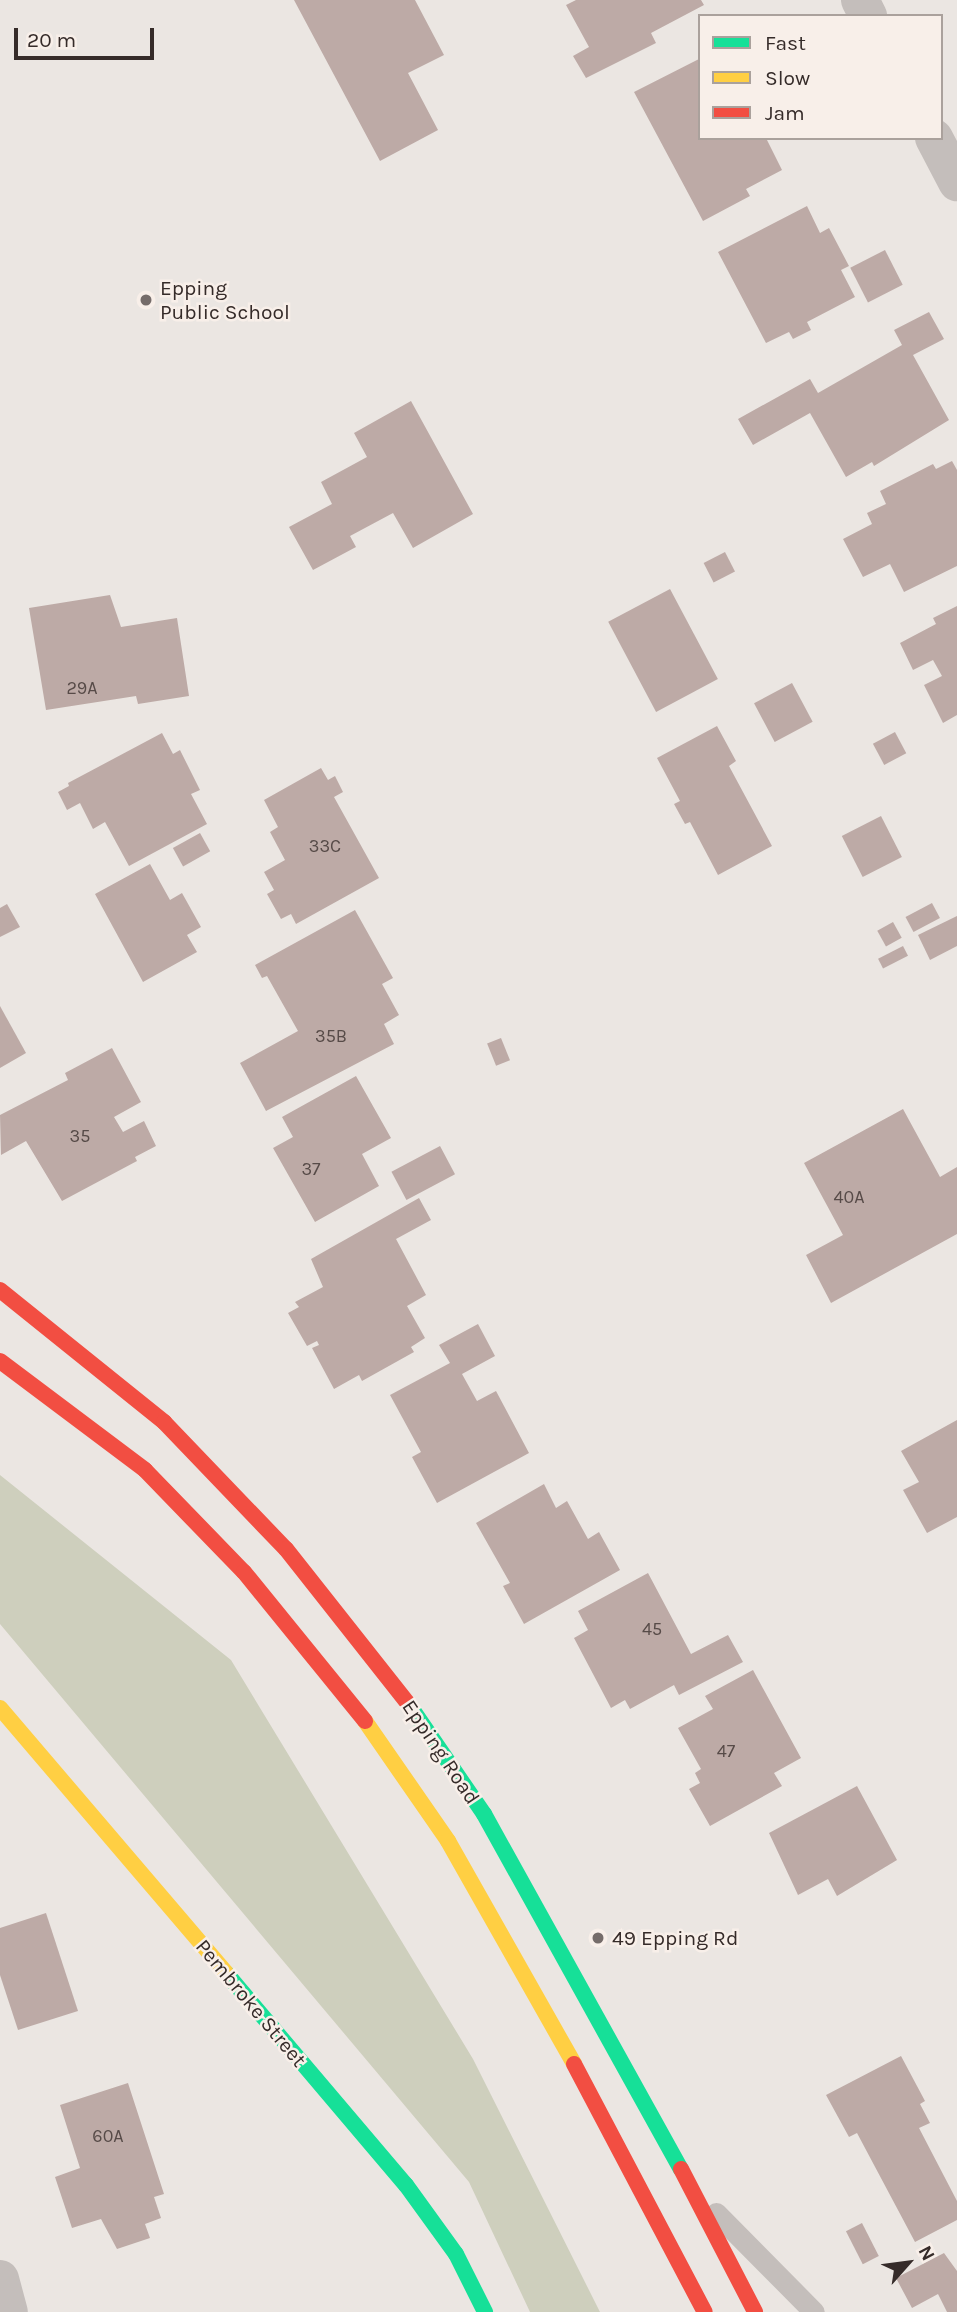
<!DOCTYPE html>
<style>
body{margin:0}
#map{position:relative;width:957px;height:2312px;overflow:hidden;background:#ebe6e2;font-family:Karla,sans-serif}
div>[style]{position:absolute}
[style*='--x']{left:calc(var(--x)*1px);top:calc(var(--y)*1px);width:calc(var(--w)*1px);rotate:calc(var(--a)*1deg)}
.green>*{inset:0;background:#cecfbd}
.building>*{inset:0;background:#bdaaa6;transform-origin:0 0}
.lane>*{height:21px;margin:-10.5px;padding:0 10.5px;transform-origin:10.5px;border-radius:10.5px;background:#c4bebb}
.street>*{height:38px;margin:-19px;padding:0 19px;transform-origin:19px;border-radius:19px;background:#c4bebb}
.fast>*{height:16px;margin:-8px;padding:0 8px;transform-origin:8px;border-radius:8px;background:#16e098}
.slow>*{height:16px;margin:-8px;padding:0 8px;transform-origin:8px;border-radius:8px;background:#ffcf43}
.jam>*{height:16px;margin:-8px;padding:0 8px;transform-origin:8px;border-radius:8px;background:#f24e42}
.dots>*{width:19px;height:19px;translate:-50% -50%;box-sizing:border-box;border:4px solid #f8efe9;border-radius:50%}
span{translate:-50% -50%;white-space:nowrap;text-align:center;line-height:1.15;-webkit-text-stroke:5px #f8efe9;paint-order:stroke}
.number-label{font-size:18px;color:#574b48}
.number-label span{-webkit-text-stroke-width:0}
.poi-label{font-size:21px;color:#352b29}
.left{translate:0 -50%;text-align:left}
.street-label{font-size:21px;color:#352b29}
.legend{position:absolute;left:698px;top:14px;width:245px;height:126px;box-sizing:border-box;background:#f8efe9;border:2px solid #aaa19c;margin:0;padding:9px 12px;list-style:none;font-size:21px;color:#352b29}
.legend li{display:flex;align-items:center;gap:14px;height:35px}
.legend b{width:35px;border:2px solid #aaa19c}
.north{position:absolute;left:873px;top:2228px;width:70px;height:70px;-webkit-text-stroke:5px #f8efe9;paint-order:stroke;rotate:62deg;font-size:19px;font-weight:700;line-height:28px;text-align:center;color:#352b29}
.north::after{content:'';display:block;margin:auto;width:24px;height:32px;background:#352b29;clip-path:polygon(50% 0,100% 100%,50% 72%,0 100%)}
.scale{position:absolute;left:14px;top:28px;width:140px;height:32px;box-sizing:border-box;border:4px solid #352b29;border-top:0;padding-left:9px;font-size:21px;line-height:24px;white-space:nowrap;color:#352b29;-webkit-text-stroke:5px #f8efe9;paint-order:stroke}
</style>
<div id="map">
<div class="green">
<div style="clip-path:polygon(0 1475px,231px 1660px,473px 2059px,600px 2312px,530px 2312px,469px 2182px,0 1624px)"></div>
</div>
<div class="building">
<div style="clip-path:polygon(294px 0,415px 0,444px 55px,408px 73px,438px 130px,380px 161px)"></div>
<div style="clip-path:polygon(576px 0,701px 0,704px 5px,651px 33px,656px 43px,586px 78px,573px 56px,589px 47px,566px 5px)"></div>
<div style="clip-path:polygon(699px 59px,700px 138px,766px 138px,782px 170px,746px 189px,750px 196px,703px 221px,634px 92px)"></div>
<div style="clip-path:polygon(807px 206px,820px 233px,829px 228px,849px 266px,841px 270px,855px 297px,807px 322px,811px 330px,793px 339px,789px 332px,766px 343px,718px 252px)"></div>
<div style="left:885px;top:250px;width:39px;height:39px;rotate:63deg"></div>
<div style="clip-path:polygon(929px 312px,944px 339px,913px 355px,949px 420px,874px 466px,872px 462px,846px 477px,810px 413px,753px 445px,738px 419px,810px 379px,818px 393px,902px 345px,894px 330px)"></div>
<div style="clip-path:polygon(411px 401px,473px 514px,413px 548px,393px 513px,350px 536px,356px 547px,313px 570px,289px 527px,332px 504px,321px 482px,367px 457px,354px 433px)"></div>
<div style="clip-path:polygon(952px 461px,957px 470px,957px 566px,904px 592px,890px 564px,863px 577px,843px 539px,872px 524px,867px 513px,886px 504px,880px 491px,933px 464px,936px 469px)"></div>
<div style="left:725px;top:552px;width:22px;height:24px;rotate:63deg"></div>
<div style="left:670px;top:589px;width:102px;height:70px;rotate:62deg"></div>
<div style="clip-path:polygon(110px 595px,121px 627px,177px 618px,189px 696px,138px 704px,136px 696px,46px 710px,29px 608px)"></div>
<div style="clip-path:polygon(957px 606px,957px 715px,943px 723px,924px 685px,942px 676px,933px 660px,913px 670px,900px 643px,936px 624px,933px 618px)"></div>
<div style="left:792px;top:683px;width:44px;height:43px;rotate:62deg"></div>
<div style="clip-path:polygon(717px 726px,736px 761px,729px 766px,772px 846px,718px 875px,690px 822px,685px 824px,674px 804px,680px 801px,657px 758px)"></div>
<div style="left:895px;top:732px;width:24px;height:25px;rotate:62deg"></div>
<div style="clip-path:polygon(162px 733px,173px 754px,180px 750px,200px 790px,191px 794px,207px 824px,129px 866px,105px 822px,93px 829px,80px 803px,67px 810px,58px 792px,69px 786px,68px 783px)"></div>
<div style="clip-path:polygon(321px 768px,328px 780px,335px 776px,343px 792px,334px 797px,379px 878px,296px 924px,291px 914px,281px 919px,267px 894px,274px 890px,264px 872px,285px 860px,270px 832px,278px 827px,264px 800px)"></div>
<div style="left:881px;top:816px;width:46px;height:44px;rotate:63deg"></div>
<div style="left:200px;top:833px;width:21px;height:31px;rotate:61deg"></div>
<div style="clip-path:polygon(150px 864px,170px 900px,182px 893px,201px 927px,187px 935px,197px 952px,143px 982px,95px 894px)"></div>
<div style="left:932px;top:903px;width:17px;height:30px;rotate:62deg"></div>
<div style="clip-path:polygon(7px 904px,20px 927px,0 937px,0 908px)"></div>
<div style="clip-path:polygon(355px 910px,393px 978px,382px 984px,399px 1015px,384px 1024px,394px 1044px,266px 1111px,240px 1063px,298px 1031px,267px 976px,262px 978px,255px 965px)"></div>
<div style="clip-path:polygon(957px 916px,957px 946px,930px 960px,918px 935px)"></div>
<div style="left:893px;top:922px;width:18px;height:18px;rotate:61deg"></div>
<div style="left:903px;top:946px;width:11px;height:28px;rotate:63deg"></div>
<div style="clip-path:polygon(0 1006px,26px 1053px,0 1068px)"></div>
<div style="left:501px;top:1038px;width:24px;height:15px;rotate:68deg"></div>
<div style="clip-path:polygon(112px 1048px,141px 1102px,114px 1117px,123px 1132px,144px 1121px,156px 1146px,135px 1157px,137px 1161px,62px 1201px,26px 1141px,1px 1155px,0 1115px,68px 1080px,65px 1073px)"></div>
<div style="clip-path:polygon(356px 1076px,391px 1138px,362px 1154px,379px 1186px,315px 1222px,273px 1148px,293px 1137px,282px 1117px)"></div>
<div style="clip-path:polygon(903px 1109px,940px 1177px,957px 1167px,957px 1234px,831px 1303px,806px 1255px,843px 1235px,804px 1163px)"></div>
<div style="left:440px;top:1146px;width:32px;height:55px;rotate:62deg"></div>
<div style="clip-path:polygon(419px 1198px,431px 1220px,396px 1239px,426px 1295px,407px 1306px,425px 1338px,411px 1347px,414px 1352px,362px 1381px,359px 1375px,334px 1389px,312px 1348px,319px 1345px,317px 1341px,307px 1346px,288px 1313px,299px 1307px,295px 1302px,323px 1287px,311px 1259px)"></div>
<div style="clip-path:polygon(478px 1324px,495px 1356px,462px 1374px,477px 1401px,496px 1391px,529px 1453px,437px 1503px,412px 1457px,421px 1452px,390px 1395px,450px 1363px,439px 1345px)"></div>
<div style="clip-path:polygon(957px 1420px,957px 1517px,927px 1533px,903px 1490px,919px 1482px,901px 1451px)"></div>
<div style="clip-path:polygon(544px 1484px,556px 1508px,567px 1501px,588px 1539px,599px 1532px,620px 1570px,524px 1624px,503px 1586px,510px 1583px,476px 1523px)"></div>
<div style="clip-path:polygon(648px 1573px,691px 1654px,728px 1635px,743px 1662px,679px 1695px,674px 1685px,630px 1709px,625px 1700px,611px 1708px,574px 1638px,588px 1630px,578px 1611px)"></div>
<div style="clip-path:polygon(753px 1670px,801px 1758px,774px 1773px,782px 1786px,710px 1826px,689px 1789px,700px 1783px,695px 1773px,701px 1769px,678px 1728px,713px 1709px,705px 1696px)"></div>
<div style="clip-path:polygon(857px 1786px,897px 1860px,837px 1896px,828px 1879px,798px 1895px,769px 1833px)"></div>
<div style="clip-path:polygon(46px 1913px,78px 2011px,18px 2030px,0 1975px,0 1928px)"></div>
<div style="clip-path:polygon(901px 2056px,925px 2101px,920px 2104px,930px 2123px,919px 2128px,957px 2201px,957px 2220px,915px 2242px,857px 2133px,849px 2137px,826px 2095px)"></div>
<div style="clip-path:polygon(128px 2083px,164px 2194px,154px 2197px,161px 2218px,145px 2224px,150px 2238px,117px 2249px,101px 2219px,72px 2228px,55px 2177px,80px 2168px,60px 2105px)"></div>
<div style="left:862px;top:2223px;width:37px;height:18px;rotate:63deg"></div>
<div style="clip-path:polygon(944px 2253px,957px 2271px,957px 2312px,947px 2312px,938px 2294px,912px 2308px,896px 2278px)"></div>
</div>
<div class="lane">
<div style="--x:716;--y:2213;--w:139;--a:45.3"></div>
</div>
<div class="street">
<div style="--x:860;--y:0;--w:18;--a:63"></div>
<div style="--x:934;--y:138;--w:50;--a:62.4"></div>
<div style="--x:0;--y:2279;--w:34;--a:75"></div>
</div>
<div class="fast">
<div style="--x:410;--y:1706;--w:131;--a:55.6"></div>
<div style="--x:484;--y:1814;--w:406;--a:61"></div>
<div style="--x:226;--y:1973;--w:278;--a:49.7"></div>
<div style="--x:406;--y:2185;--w:85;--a:54.1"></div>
<div style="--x:456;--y:2254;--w:65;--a:63.4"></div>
</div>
<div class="slow">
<div style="--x:0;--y:1708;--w:348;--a:49.5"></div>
<div style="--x:365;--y:1721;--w:146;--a:55.3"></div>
<div style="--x:448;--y:1841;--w:256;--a:60.5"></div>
</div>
<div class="jam">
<div style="--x:0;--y:1290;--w:211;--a:38.8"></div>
<div style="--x:164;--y:1422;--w:176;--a:46.2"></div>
<div style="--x:286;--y:1549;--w:200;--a:51.7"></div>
<div style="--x:0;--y:1361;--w:181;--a:36.9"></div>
<div style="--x:145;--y:1470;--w:142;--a:45.9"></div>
<div style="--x:244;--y:1572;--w:192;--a:50.9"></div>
<div style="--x:574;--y:2064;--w:280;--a:62.2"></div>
<div style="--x:681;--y:2169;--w:161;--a:62.6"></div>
</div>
<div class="dots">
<div style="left:146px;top:300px;background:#756c6a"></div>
<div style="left:598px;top:1938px;background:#756c6a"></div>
</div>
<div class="number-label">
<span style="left:82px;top:688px">29A</span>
<span style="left:325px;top:846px">33C</span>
<span style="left:331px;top:1036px">35B</span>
<span style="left:80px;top:1136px">35</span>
<span style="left:311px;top:1169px">37</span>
<span style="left:849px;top:1197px">40A</span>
<span style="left:652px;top:1629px">45</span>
<span style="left:726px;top:1751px">47</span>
<span style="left:108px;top:2136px">60A</span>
</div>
<div class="poi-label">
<span class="left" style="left:160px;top:300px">Epping<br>Public School</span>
<span class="left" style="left:612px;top:1938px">49 Epping Rd</span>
</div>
<div class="street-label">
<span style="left:441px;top:1752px;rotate:56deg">Epping Road</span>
<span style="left:251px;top:2003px;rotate:50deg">Pembroke Street</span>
</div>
<ul class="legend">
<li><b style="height:9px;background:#16e098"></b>Fast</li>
<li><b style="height:9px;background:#ffcf43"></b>Slow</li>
<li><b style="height:9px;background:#f24e42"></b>Jam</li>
</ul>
<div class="north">N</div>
<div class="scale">20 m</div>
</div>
